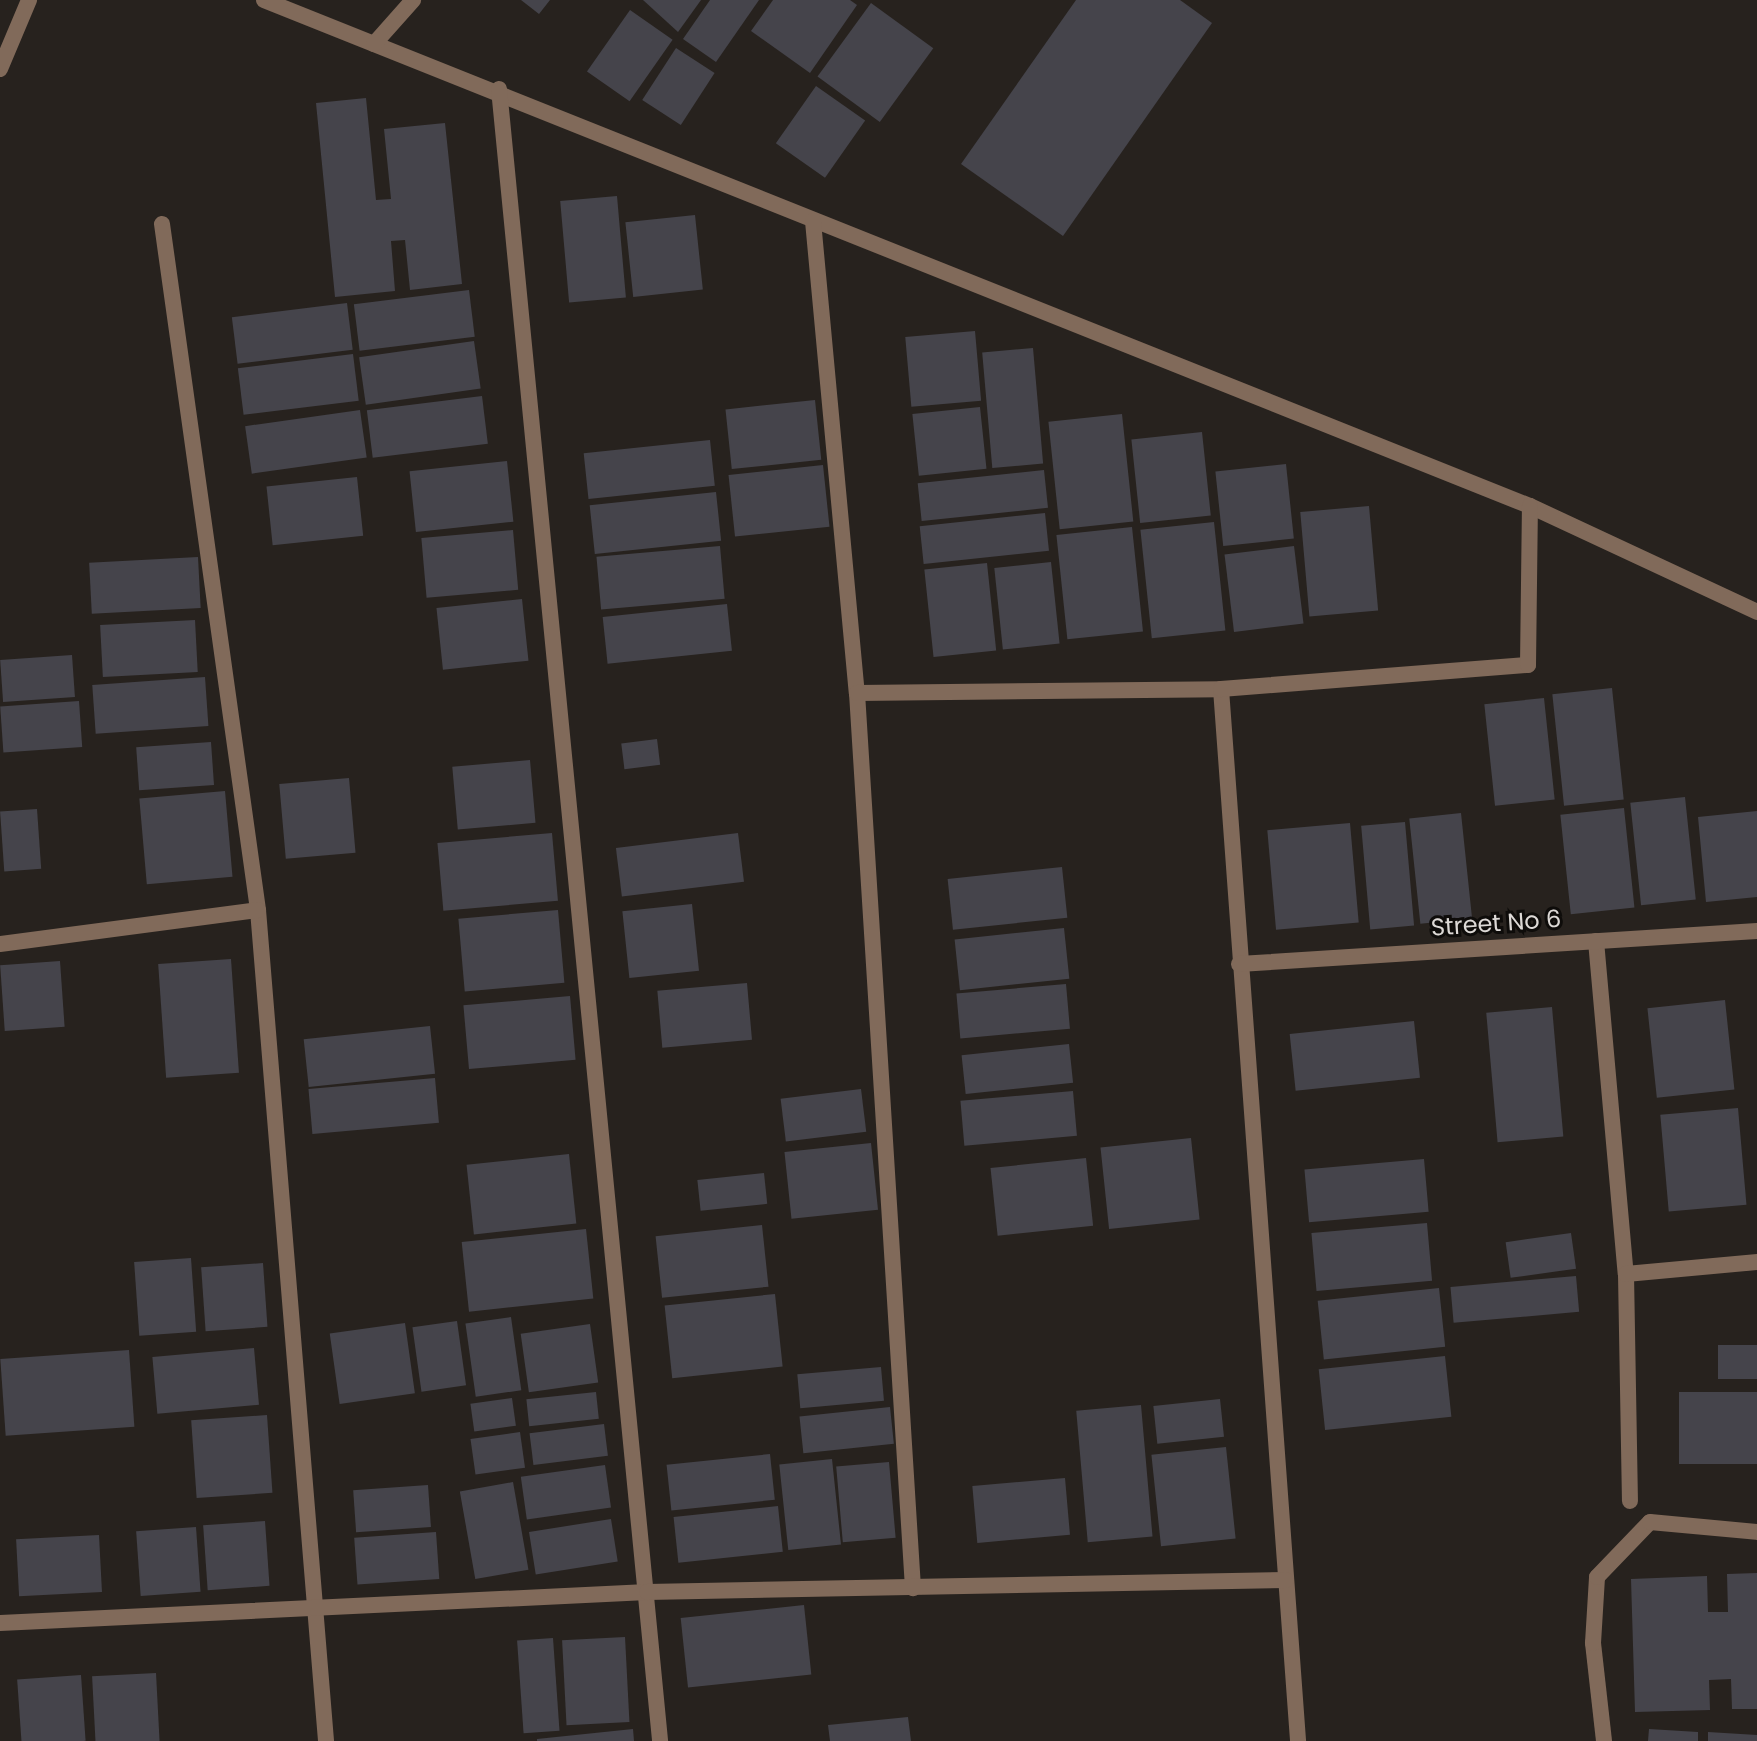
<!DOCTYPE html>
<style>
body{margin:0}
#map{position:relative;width:1757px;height:1741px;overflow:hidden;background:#27221e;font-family:Poppins,sans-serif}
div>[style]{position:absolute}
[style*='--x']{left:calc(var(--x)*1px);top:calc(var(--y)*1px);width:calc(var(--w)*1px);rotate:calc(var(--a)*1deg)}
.building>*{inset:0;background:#45444b;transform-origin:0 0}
.lane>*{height:16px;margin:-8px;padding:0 8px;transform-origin:8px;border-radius:8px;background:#816a5a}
.street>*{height:16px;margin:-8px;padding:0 8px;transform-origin:8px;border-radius:8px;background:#816a5a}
span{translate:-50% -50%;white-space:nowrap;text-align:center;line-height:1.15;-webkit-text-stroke:6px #0e0c0a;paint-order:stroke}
.street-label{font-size:24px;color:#ddd9d6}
</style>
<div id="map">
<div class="building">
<div style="clip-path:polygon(521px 0,550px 0,539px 14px)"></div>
<div style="clip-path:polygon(643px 0,701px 0,678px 32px)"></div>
<div style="clip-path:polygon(710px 0,759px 0,716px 62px,683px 39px)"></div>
<div style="clip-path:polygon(773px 0,850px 0,857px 5px,810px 73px,751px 31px)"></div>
<div style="clip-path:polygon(1076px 0,1180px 0,1212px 23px,1063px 236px,961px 164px)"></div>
<div style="left:871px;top:3px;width:77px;height:91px;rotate:36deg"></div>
<div style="left:630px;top:10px;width:52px;height:75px;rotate:35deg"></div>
<div style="left:676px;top:48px;width:46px;height:62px;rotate:33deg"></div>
<div style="left:816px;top:86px;width:60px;height:70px;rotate:35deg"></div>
<div style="clip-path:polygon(366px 98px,376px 200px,391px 199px,384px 129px,445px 123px,462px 284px,410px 290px,405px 240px,391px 241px,395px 291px,335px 297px,316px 103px)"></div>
<div style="left:617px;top:196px;width:102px;height:57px;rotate:85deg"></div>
<div style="left:695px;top:215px;width:75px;height:70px;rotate:84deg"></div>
<div style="left:469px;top:290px;width:47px;height:116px;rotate:83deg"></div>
<div style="left:347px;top:303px;width:47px;height:116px;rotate:83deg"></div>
<div style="left:975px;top:331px;width:70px;height:70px;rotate:85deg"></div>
<div style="left:474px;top:341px;width:48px;height:116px;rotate:82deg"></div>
<div style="left:1033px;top:348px;width:116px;height:51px;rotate:85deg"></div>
<div style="left:353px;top:354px;width:47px;height:116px;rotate:83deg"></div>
<div style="left:482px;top:396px;width:48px;height:116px;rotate:83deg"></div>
<div style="left:815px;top:400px;width:60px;height:90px;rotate:84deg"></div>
<div style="left:980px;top:407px;width:62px;height:68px;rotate:84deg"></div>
<div style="left:360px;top:410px;width:48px;height:116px;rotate:82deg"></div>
<div style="left:1122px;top:414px;width:108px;height:74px;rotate:84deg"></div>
<div style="left:1202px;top:432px;width:84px;height:71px;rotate:84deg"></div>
<div style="left:710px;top:440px;width:46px;height:127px;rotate:84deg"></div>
<div style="left:507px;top:461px;width:61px;height:98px;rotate:84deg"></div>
<div style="left:1286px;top:464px;width:75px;height:71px;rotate:84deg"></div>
<div style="left:823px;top:465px;width:62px;height:95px;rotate:84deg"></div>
<div style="left:1044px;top:470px;width:38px;height:127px;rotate:84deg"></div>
<div style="left:357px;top:477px;width:59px;height:91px;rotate:84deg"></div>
<div style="left:716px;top:492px;width:49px;height:127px;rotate:84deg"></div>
<div style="left:1369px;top:506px;width:105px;height:69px;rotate:85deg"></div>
<div style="left:1045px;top:513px;width:38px;height:126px;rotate:84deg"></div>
<div style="left:1214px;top:522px;width:109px;height:74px;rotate:84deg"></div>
<div style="left:1132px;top:527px;width:105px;height:76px;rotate:84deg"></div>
<div style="left:513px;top:530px;width:60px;height:92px;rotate:85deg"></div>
<div style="left:720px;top:546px;width:53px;height:124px;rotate:85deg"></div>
<div style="left:1294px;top:546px;width:78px;height:70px;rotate:83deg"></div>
<div style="left:198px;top:557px;width:51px;height:109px;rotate:87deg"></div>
<div style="left:1051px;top:562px;width:82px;height:57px;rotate:84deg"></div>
<div style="left:987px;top:563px;width:88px;height:63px;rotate:84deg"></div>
<div style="left:522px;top:599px;width:62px;height:86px;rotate:84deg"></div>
<div style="left:727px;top:604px;width:47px;height:125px;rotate:84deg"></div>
<div style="left:195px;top:620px;width:52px;height:95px;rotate:87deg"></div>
<div style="left:72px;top:655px;width:42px;height:72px;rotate:86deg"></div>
<div style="left:205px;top:677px;width:49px;height:113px;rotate:86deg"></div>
<div style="left:1612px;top:688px;width:112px;height:60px;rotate:84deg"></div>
<div style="left:1544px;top:698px;width:102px;height:60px;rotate:84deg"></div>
<div style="left:79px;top:701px;width:46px;height:79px;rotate:86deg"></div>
<div style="left:657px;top:739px;width:26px;height:36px;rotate:83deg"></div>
<div style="left:211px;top:742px;width:43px;height:75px;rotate:86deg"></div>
<div style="left:530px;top:760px;width:63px;height:78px;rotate:85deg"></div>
<div style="left:349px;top:778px;width:75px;height:70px;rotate:85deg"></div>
<div style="left:225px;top:791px;width:86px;height:86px;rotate:85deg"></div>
<div style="left:1685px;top:797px;width:103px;height:55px;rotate:84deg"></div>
<div style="left:1624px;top:808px;width:100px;height:64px;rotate:84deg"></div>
<div style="left:37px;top:809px;width:60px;height:37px;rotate:86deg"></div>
<div style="clip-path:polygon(1757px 811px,1757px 897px,1706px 902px,1698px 817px)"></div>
<div style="left:1461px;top:813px;width:106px;height:52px;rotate:84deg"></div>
<div style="left:1405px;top:822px;width:104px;height:44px;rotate:85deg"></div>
<div style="left:1350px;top:823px;width:100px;height:83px;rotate:85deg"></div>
<div style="left:552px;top:833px;width:68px;height:115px;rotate:85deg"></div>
<div style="left:738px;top:833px;width:49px;height:123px;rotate:83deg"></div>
<div style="left:1062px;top:867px;width:51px;height:115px;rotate:84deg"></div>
<div style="left:692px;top:904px;width:67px;height:70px;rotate:84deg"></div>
<div style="left:558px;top:910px;width:73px;height:100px;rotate:85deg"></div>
<div style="left:1064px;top:928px;width:51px;height:110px;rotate:84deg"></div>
<div style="left:231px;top:959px;width:114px;height:73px;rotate:86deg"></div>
<div style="left:60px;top:961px;width:66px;height:60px;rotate:86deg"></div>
<div style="left:747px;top:983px;width:57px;height:90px;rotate:85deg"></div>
<div style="left:1066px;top:984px;width:45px;height:110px;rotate:85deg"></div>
<div style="left:570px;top:996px;width:64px;height:107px;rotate:85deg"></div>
<div style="left:1725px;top:1000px;width:90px;height:78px;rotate:84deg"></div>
<div style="left:1552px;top:1007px;width:130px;height:66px;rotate:85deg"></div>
<div style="left:1414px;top:1021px;width:57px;height:125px;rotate:84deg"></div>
<div style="left:430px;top:1026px;width:48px;height:127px;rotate:84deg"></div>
<div style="left:1069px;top:1044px;width:39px;height:108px;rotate:84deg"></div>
<div style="left:435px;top:1078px;width:45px;height:127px;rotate:85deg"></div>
<div style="left:861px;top:1089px;width:43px;height:81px;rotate:83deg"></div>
<div style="left:1073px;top:1091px;width:45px;height:113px;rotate:85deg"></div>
<div style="left:1738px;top:1108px;width:97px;height:78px;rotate:85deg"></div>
<div style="left:1191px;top:1138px;width:82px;height:91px;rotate:84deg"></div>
<div style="left:871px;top:1143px;width:67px;height:87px;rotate:84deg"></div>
<div style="left:569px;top:1154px;width:70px;height:103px;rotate:84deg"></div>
<div style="left:1086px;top:1158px;width:68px;height:96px;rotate:84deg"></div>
<div style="left:1424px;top:1159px;width:53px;height:120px;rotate:85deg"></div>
<div style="left:764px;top:1173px;width:31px;height:67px;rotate:84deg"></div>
<div style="left:1427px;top:1223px;width:58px;height:116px;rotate:85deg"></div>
<div style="left:762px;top:1225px;width:62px;height:107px;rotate:84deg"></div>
<div style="left:586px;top:1229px;width:70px;height:125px;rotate:84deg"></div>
<div style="left:1571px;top:1233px;width:36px;height:66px;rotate:82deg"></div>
<div style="left:191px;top:1258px;width:74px;height:57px;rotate:86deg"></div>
<div style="left:263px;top:1263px;width:64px;height:62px;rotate:86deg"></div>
<div style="left:1576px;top:1276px;width:36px;height:126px;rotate:85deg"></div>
<div style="left:1439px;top:1288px;width:59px;height:122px;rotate:84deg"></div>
<div style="left:775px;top:1294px;width:73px;height:111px;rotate:84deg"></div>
<div style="left:511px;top:1317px;width:74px;height:46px;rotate:82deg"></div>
<div style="left:457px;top:1321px;width:65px;height:45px;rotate:82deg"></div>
<div style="left:405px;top:1323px;width:71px;height:76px;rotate:82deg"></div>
<div style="left:590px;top:1324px;width:59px;height:70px;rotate:82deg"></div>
<div style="left:1757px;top:1345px;width:34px;height:39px;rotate:90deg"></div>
<div style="left:254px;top:1348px;width:57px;height:102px;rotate:85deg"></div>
<div style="left:129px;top:1350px;width:77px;height:129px;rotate:86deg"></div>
<div style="left:1445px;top:1356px;width:61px;height:127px;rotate:84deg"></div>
<div style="left:881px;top:1367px;width:34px;height:84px;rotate:85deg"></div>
<div style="left:596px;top:1392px;width:27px;height:70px;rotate:84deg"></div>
<div style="left:1757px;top:1392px;width:72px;height:78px;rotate:90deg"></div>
<div style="left:512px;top:1398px;width:28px;height:42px;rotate:82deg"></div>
<div style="left:1220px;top:1399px;width:38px;height:67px;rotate:84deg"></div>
<div style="left:1141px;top:1405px;width:132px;height:65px;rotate:85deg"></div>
<div style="left:890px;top:1407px;width:37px;height:91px;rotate:84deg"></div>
<div style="left:267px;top:1415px;width:78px;height:76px;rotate:86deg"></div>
<div style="left:604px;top:1424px;width:32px;height:75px;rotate:83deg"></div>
<div style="left:520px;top:1432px;width:36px;height:50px;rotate:82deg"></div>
<div style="left:1226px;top:1447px;width:92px;height:75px;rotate:84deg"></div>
<div style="left:770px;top:1454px;width:46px;height:104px;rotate:84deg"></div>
<div style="left:832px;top:1459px;width:86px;height:53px;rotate:84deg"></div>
<div style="left:889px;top:1462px;width:76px;height:53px;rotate:85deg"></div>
<div style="left:605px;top:1465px;width:43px;height:85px;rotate:82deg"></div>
<div style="left:1065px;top:1478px;width:57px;height:93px;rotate:85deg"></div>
<div style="left:513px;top:1482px;width:89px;height:54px;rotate:80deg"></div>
<div style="left:428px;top:1485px;width:42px;height:75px;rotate:86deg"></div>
<div style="left:778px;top:1506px;width:46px;height:105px;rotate:84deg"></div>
<div style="left:611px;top:1519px;width:43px;height:83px;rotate:81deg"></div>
<div style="left:265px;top:1521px;width:65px;height:62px;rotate:86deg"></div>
<div style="left:196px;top:1527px;width:65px;height:60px;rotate:86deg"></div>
<div style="left:436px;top:1532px;width:47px;height:82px;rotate:86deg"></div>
<div style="left:99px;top:1535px;width:57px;height:83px;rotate:87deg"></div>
<div style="clip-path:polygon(1757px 1573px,1757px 1709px,1732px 1709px,1731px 1679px,1709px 1680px,1710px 1710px,1635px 1712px,1631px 1579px,1707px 1576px,1708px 1612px,1728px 1612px,1727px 1574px)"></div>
<div style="left:804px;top:1605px;width:70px;height:124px;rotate:84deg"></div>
<div style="left:625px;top:1637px;width:85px;height:63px;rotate:87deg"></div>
<div style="left:553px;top:1638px;width:93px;height:36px;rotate:86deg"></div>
<div style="left:156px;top:1673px;width:68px;height:64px;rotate:87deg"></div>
<div style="left:81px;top:1675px;width:66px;height:64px;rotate:86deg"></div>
<div style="clip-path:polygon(908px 1717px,911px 1741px,830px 1741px,828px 1725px)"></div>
<div style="clip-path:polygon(633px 1729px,634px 1741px,537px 1741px,537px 1739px)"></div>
<div style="clip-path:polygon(1649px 1729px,1698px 1732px,1698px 1741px,1648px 1741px)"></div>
<div style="clip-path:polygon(1708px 1732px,1757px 1735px,1757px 1741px,1708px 1741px)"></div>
</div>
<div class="lane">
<div style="--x:1604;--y:1741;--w:99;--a:-96.4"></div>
<div style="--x:1593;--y:1643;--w:66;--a:-86.5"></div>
<div style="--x:1597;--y:1577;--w:76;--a:-46.1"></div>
<div style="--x:1650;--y:1522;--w:107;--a:5.3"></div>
</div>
<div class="street">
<div style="--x:264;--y:0;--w:1363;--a:21.79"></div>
<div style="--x:1530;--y:506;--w:251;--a:25"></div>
<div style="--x:374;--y:44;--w:59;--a:-48.4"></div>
<div style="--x:0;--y:69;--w:75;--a:-67.2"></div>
<div style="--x:499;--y:89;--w:1660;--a:84.43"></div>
<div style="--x:813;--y:221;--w:474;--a:84.7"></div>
<div style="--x:857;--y:693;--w:897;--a:86.42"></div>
<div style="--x:162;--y:224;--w:693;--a:82.03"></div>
<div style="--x:258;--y:910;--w:834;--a:85.32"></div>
<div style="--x:1221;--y:689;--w:1055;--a:85.81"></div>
<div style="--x:857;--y:693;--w:364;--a:-0.6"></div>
<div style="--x:1221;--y:689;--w:308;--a:-4.5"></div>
<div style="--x:1528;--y:665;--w:159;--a:-89.3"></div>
<div style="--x:1596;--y:941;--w:334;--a:84.9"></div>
<div style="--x:1626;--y:1274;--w:227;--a:89"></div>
<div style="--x:0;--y:944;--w:260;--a:-7.5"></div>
<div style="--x:1239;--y:964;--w:519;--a:-3.65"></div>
<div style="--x:1626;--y:1274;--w:132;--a:-5.2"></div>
<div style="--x:0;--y:1623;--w:648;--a:-2.74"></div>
<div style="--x:647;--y:1592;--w:639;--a:-1.08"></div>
</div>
<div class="street-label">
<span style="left:1496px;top:923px;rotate:-4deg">Street No 6</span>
</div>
</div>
